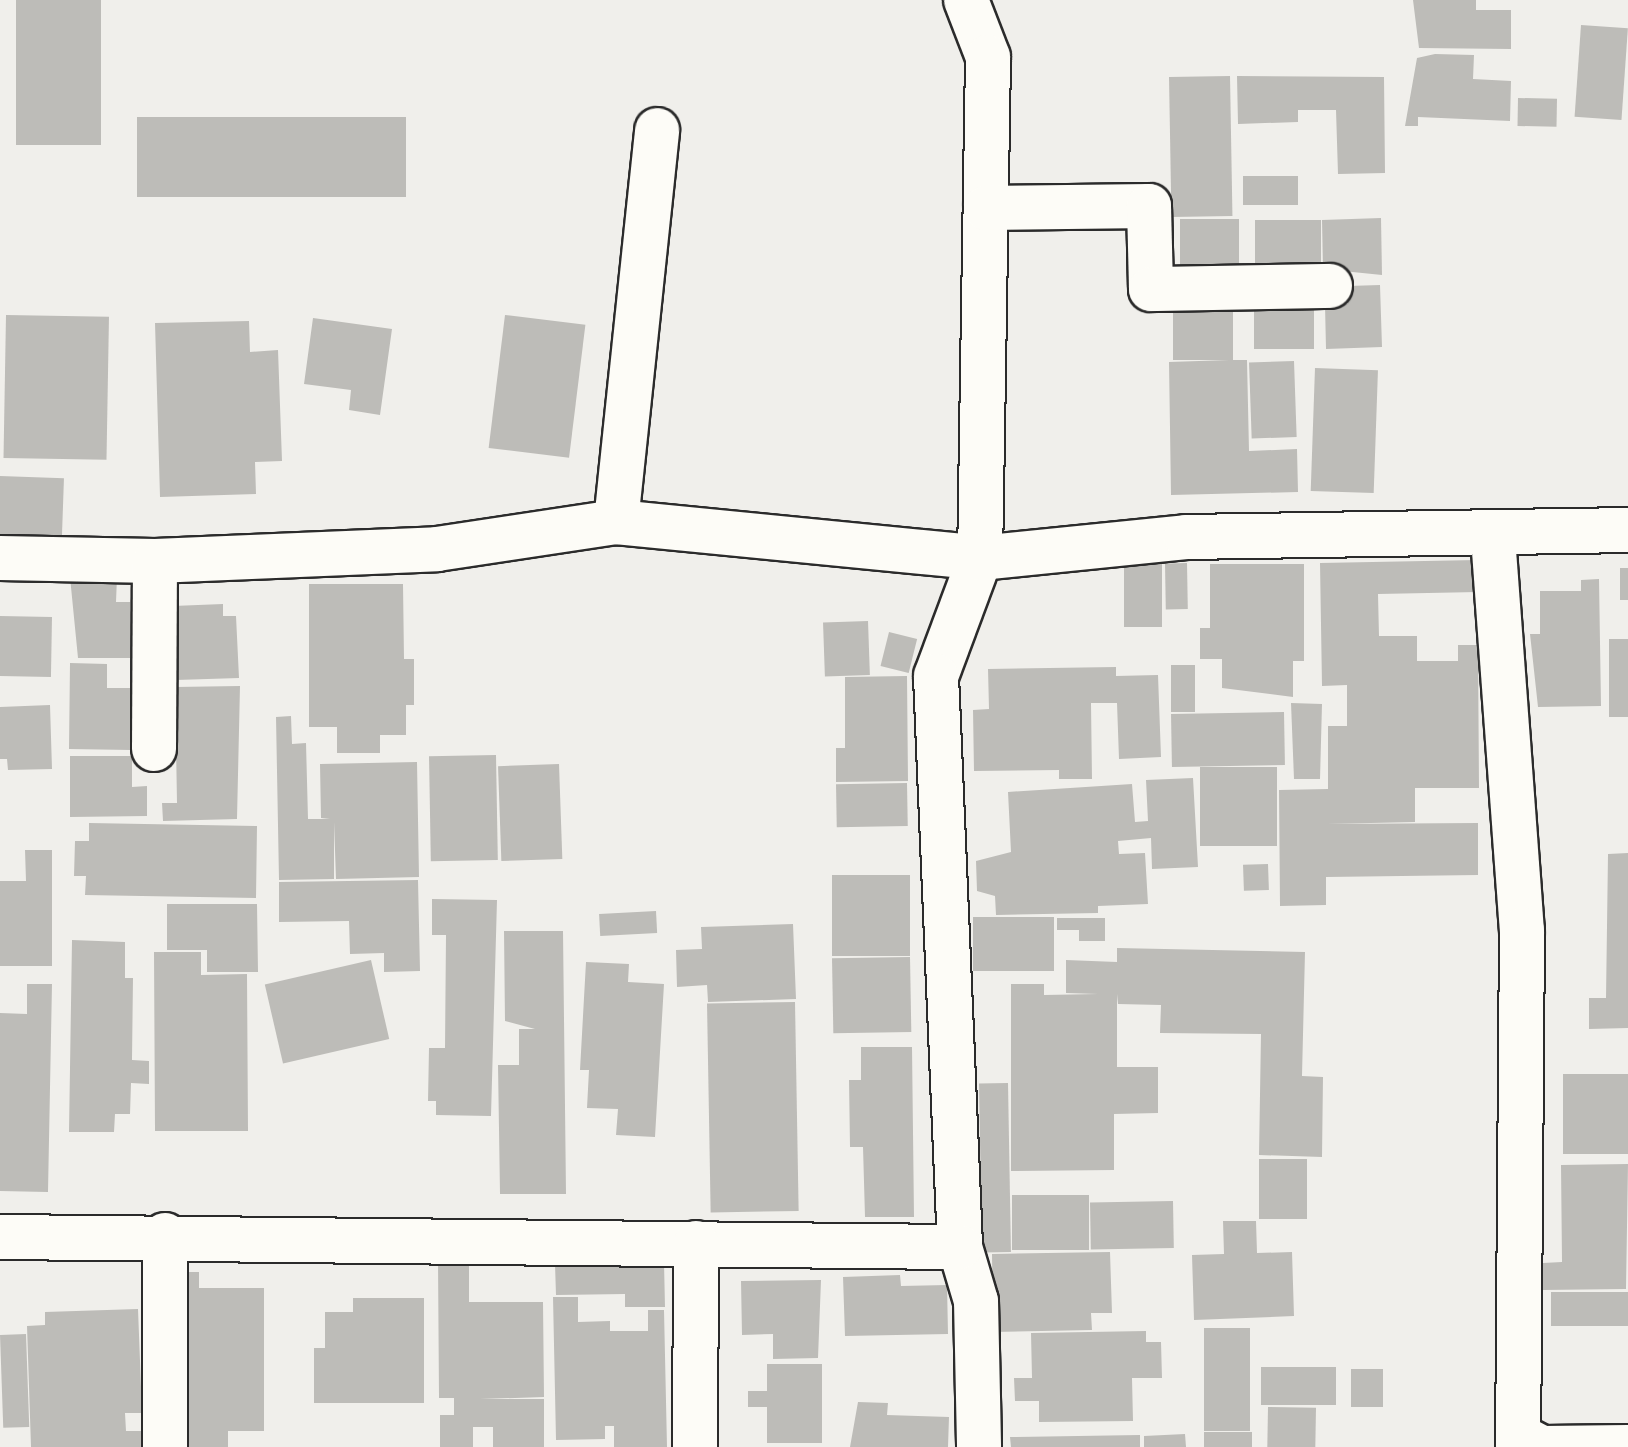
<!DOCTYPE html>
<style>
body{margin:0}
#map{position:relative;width:1628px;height:1447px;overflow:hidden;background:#f0efeb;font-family:"Patrick Hand",sans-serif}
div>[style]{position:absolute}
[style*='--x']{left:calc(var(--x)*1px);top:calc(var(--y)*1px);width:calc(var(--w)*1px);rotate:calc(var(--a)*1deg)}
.building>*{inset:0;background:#bdbcb8;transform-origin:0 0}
.roads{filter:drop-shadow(2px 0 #2b2b2b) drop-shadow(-2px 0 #2b2b2b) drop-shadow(0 2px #2b2b2b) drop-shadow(0 -2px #2b2b2b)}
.lane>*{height:24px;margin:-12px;padding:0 12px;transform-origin:12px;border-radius:12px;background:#fdfcf7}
.street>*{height:44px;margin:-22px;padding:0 22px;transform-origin:22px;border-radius:22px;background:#fdfcf7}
span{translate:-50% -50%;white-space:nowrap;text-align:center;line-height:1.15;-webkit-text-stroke:6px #fdfcf7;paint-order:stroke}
</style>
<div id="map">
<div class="building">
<div style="left:16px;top:0;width:85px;height:145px"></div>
<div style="clip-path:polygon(1413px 0,1476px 0,1476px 10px,1511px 10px,1511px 49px,1419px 48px)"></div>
<div style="left:1581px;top:25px;width:47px;height:92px;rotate:4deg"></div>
<div style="clip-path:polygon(1435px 54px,1474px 55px,1473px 79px,1511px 81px,1510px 121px,1418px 117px,1418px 126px,1405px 126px,1417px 58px)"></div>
<div style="left:1230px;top:76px;width:140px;height:61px;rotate:89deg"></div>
<div style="clip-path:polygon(1237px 76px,1384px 77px,1385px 173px,1338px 174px,1336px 110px,1298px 110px,1298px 122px,1238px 124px)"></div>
<div style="left:1518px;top:98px;width:39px;height:28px;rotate:1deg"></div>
<div style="left:137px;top:117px;width:269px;height:80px"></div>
<div style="left:1298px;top:176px;width:29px;height:55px;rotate:90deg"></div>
<div style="clip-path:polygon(1381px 218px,1382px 275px,1323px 269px,1322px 220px)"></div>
<div style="left:1180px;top:219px;width:59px;height:50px"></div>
<div style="left:1255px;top:220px;width:66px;height:49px"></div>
<div style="clip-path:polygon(1380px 285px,1382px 347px,1326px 349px,1325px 305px,1348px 304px,1348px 286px)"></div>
<div style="left:1254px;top:307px;width:60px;height:42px"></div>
<div style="clip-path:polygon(1233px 310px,1233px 360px,1247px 360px,1249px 451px,1297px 449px,1298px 492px,1171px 495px,1169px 362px,1229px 360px,1173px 360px,1173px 311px)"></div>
<div style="left:6px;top:315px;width:103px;height:143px;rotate:1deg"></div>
<div style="left:505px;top:315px;width:81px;height:134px;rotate:7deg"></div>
<div style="clip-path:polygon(313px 318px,392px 329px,380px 415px,349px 410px,351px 390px,304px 384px)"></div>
<div style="clip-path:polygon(249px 321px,250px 352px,278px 350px,282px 461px,255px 462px,256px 494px,160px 497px,155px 323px)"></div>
<div style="left:1294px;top:361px;width:76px;height:45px;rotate:88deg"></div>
<div style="left:1315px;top:368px;width:63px;height:123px;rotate:2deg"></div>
<div style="left:0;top:476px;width:64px;height:61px;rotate:2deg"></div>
<div style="left:1124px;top:560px;width:38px;height:67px"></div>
<div style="clip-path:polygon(1477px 560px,1478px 592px,1378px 594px,1379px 636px,1417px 636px,1417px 661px,1458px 661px,1458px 645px,1478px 645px,1479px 788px,1415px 788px,1415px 822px,1327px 824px,1478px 823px,1478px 875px,1326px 877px,1326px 905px,1280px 906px,1279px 790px,1328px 789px,1328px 726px,1347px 726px,1347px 685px,1322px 686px,1320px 563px)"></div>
<div style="left:1187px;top:563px;width:46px;height:22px;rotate:89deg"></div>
<div style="clip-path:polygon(1210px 564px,1304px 564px,1304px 661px,1293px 661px,1293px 697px,1222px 688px,1222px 659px,1200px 659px,1200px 628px,1210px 628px)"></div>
<div style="left:1620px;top:568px;width:8px;height:32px"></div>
<div style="clip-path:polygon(70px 577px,117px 577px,116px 602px,130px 602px,130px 658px,78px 658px)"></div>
<div style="clip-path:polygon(1599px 579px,1601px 706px,1538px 707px,1530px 634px,1540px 634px,1540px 591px,1581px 591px,1581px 580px)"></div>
<div style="clip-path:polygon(309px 584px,403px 584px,404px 659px,414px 659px,414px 705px,406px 705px,406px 735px,380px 735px,380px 753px,337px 753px,337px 727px,309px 727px)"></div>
<div style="clip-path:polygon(223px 604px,223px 616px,236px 616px,239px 678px,176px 680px,173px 606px)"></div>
<div style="left:0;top:616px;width:52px;height:60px;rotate:1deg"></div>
<div style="left:868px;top:621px;width:54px;height:45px;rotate:88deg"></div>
<div style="left:889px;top:632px;width:29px;height:35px;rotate:14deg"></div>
<div style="left:1628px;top:639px;width:78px;height:19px;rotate:90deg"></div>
<div style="clip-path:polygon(70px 663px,107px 664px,107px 688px,131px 688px,131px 750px,69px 749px)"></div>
<div style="left:1171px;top:665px;width:24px;height:47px"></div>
<div style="clip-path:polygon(1116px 667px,1116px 676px,1158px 675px,1161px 757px,1119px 759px,1117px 703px,1091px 703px,1092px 779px,1059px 779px,1059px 770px,974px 771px,973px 710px,989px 709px,988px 669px)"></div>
<div style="clip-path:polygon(907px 676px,908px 781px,836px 782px,836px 748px,845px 748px,845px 677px)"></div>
<div style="clip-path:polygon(240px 686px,237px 819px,163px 821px,162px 803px,177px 803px,175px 687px)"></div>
<div style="clip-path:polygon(1291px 703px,1322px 704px,1320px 779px,1294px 779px)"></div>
<div style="clip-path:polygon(50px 705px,52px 769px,8px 770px,7px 759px,0 759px,0 707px)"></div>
<div style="left:1284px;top:712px;width:53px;height:113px;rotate:89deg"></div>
<div style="clip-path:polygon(291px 716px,292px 744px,306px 743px,308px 819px,330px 819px,321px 818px,320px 764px,417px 762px,419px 877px,336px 879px,334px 822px,334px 879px,279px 880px,276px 717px)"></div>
<div style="left:496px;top:755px;width:105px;height:67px;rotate:89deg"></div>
<div style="clip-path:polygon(70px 756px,132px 756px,132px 787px,147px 786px,147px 816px,70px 817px)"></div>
<div style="left:559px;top:764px;width:95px;height:61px;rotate:88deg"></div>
<div style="left:1200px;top:767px;width:77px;height:79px"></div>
<div style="clip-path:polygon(1193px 778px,1198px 867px,1152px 869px,1151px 838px,1118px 841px,1119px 854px,1145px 853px,1148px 904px,1098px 906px,1098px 913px,996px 915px,995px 896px,977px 891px,976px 861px,1011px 852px,1008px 792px,1132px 784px,1135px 822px,1148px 821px,1146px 780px)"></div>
<div style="left:907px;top:783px;width:43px;height:71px;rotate:89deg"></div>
<div style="clip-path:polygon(89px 823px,257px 826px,256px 898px,85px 895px,86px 876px,74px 876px,75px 841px,89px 841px)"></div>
<div style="clip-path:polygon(25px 850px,52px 850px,52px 966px,0 966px,0 881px,26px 881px)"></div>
<div style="clip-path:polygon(1628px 853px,1628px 1028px,1589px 1029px,1589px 998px,1606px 998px,1608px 854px)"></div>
<div style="left:1268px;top:864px;width:26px;height:25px;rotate:88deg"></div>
<div style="left:832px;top:875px;width:78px;height:81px"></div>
<div style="clip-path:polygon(418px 880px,420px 971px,384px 972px,384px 953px,350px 954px,349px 921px,279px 922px,279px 882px)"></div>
<div style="clip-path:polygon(432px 899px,497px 900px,491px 1116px,436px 1115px,436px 1101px,428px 1101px,429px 1048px,445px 1048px,446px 935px,432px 935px)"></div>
<div style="clip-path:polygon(167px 904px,257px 904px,258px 972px,207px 972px,207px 950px,167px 950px)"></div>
<div style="left:656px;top:911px;width:22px;height:57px;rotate:87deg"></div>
<div style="left:1054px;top:917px;width:54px;height:81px;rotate:90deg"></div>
<div style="clip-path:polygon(1057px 918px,1105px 918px,1105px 941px,1079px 941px,1079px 930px,1057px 930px)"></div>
<div style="clip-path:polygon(793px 924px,796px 999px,708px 1002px,707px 985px,677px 987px,676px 950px,702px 949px,701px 927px)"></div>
<div style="clip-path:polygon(504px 931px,563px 931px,566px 1194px,500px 1194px,498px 1065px,519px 1065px,519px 1029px,535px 1029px,505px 1021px)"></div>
<div style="clip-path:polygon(72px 940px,125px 942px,125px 978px,133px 978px,132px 1060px,149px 1061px,149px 1084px,131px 1083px,130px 1114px,115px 1114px,114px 1132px,69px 1132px)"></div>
<div style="clip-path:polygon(1117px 948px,1305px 952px,1302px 1076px,1323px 1077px,1322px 1157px,1259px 1155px,1261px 1034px,1160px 1033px,1161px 1005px,1118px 1004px,1117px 994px,1117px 1067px,1158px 1067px,1158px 1113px,1114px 1114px,1114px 1170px,1011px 1171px,1011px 984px,1044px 984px,1044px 995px,1098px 994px,1066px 993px,1066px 960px,1117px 962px)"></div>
<div style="clip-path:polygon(154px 952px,201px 952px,201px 975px,247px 974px,248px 1131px,155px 1131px)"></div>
<div style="left:910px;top:957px;width:75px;height:78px;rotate:89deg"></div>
<div style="left:371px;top:960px;width:81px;height:109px;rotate:77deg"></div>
<div style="clip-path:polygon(586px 962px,629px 964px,628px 982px,664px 984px,655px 1137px,616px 1135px,618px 1109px,587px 1108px,589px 1070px,580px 1070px)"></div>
<div style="clip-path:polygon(27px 984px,52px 984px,48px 1192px,0 1191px,0 1013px,27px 1014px)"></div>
<div style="left:795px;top:1002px;width:209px;height:88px;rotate:89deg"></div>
<div style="clip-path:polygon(861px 1047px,912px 1047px,914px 1217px,865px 1217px,863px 1147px,850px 1147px,849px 1080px,861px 1080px)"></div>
<div style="left:1563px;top:1074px;width:65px;height:80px"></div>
<div style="left:1008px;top:1083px;width:169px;height:29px;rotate:89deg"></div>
<div style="left:1259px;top:1159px;width:48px;height:60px"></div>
<div style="clip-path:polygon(1628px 1164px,1626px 1289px,1543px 1290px,1543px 1263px,1562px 1262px,1561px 1165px)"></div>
<div style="left:1089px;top:1195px;width:55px;height:77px;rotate:90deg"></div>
<div style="left:1173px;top:1201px;width:47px;height:83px;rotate:89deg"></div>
<div style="clip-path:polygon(1223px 1221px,1256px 1221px,1257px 1253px,1292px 1252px,1294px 1316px,1194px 1320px,1192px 1255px,1224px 1254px)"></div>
<div style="clip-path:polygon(1110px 1252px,1112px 1313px,1091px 1313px,1092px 1330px,993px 1332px,992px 1254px)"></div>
<div style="clip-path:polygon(438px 1261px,469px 1261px,469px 1302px,543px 1302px,544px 1397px,480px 1399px,544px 1399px,544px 1447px,493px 1447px,493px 1427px,473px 1427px,473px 1447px,440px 1447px,440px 1415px,454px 1415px,454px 1398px,439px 1398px)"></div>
<div style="clip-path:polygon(664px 1262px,665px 1307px,625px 1307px,625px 1294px,556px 1295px,555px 1264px)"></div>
<div style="clip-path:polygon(187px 1272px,199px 1272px,199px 1288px,264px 1288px,264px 1431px,228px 1431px,228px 1447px,187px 1447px)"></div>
<div style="clip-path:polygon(900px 1275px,901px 1286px,947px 1285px,948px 1334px,845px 1336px,843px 1277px)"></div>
<div style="clip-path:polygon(821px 1280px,818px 1358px,773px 1359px,773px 1334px,742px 1335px,741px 1281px)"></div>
<div style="left:1551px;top:1292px;width:77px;height:34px"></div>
<div style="clip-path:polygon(553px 1297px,578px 1297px,578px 1322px,610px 1321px,610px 1331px,648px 1331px,648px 1310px,664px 1310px,667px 1447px,614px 1447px,614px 1426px,605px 1426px,605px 1439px,556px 1440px)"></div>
<div style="clip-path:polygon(353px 1298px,424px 1298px,424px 1403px,314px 1403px,314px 1348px,325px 1348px,325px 1312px,353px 1312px)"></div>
<div style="clip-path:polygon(138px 1309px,142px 1413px,125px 1413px,126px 1431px,144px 1431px,144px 1447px,31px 1447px,27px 1326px,45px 1325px,45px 1312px)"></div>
<div style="left:1204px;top:1328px;width:46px;height:103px"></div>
<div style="clip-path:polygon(1146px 1331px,1146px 1342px,1161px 1342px,1162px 1378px,1132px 1378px,1133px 1421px,1039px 1422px,1039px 1401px,1015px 1401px,1014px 1378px,1032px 1378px,1031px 1333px)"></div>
<div style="left:26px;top:1334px;width:93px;height:26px;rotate:88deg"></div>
<div style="clip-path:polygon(767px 1364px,822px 1364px,822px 1443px,767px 1443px,767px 1407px,748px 1407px,748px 1391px,767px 1391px)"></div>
<div style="left:1261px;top:1367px;width:75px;height:38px"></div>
<div style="left:1351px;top:1369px;width:32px;height:38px"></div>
<div style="clip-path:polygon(858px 1402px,888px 1403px,887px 1415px,949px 1417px,948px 1447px,850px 1447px)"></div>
<div style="left:1268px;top:1407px;width:48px;height:40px;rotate:1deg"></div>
<div style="left:1252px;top:1432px;width:15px;height:48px;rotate:90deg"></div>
<div style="clip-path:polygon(1185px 1434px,1186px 1447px,1144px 1447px,1144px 1436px)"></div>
<div style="clip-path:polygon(1140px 1435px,1140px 1447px,1011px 1447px,1010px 1437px)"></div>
</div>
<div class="roads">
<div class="lane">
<div style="--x:1518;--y:1424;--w:30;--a:28"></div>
<div style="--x:1544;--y:1438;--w:84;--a:-0.7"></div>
</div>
<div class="street">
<div style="--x:966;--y:0;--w:61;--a:68.9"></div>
<div style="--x:988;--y:57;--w:501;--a:90.91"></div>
<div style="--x:980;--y:558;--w:126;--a:110.4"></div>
<div style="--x:936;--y:676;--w:572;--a:87.59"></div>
<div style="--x:960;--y:1247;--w:56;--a:73.5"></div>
<div style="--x:976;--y:1301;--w:146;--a:88.8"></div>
<div style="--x:986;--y:208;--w:163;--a:-0.7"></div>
<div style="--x:1149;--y:206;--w:83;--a:88.6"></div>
<div style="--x:1151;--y:289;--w:179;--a:-1"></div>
<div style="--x:616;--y:522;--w:394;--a:-84"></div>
<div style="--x:1493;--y:537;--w:394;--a:85.8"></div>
<div style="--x:1522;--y:930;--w:517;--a:90.44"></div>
<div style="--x:0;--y:558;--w:155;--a:1.1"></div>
<div style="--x:155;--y:561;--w:282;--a:-2.4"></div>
<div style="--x:437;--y:549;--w:181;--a:-8.6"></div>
<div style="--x:616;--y:522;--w:366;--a:5.6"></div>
<div style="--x:980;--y:558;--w:207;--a:-5.8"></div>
<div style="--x:1186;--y:537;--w:442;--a:-0.9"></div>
<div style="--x:154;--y:749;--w:188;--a:-89.7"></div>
<div style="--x:165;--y:1235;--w:212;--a:90"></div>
<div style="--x:0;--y:1237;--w:960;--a:0.6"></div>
<div style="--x:695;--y:1447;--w:204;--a:-89.7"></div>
</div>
</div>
</div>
